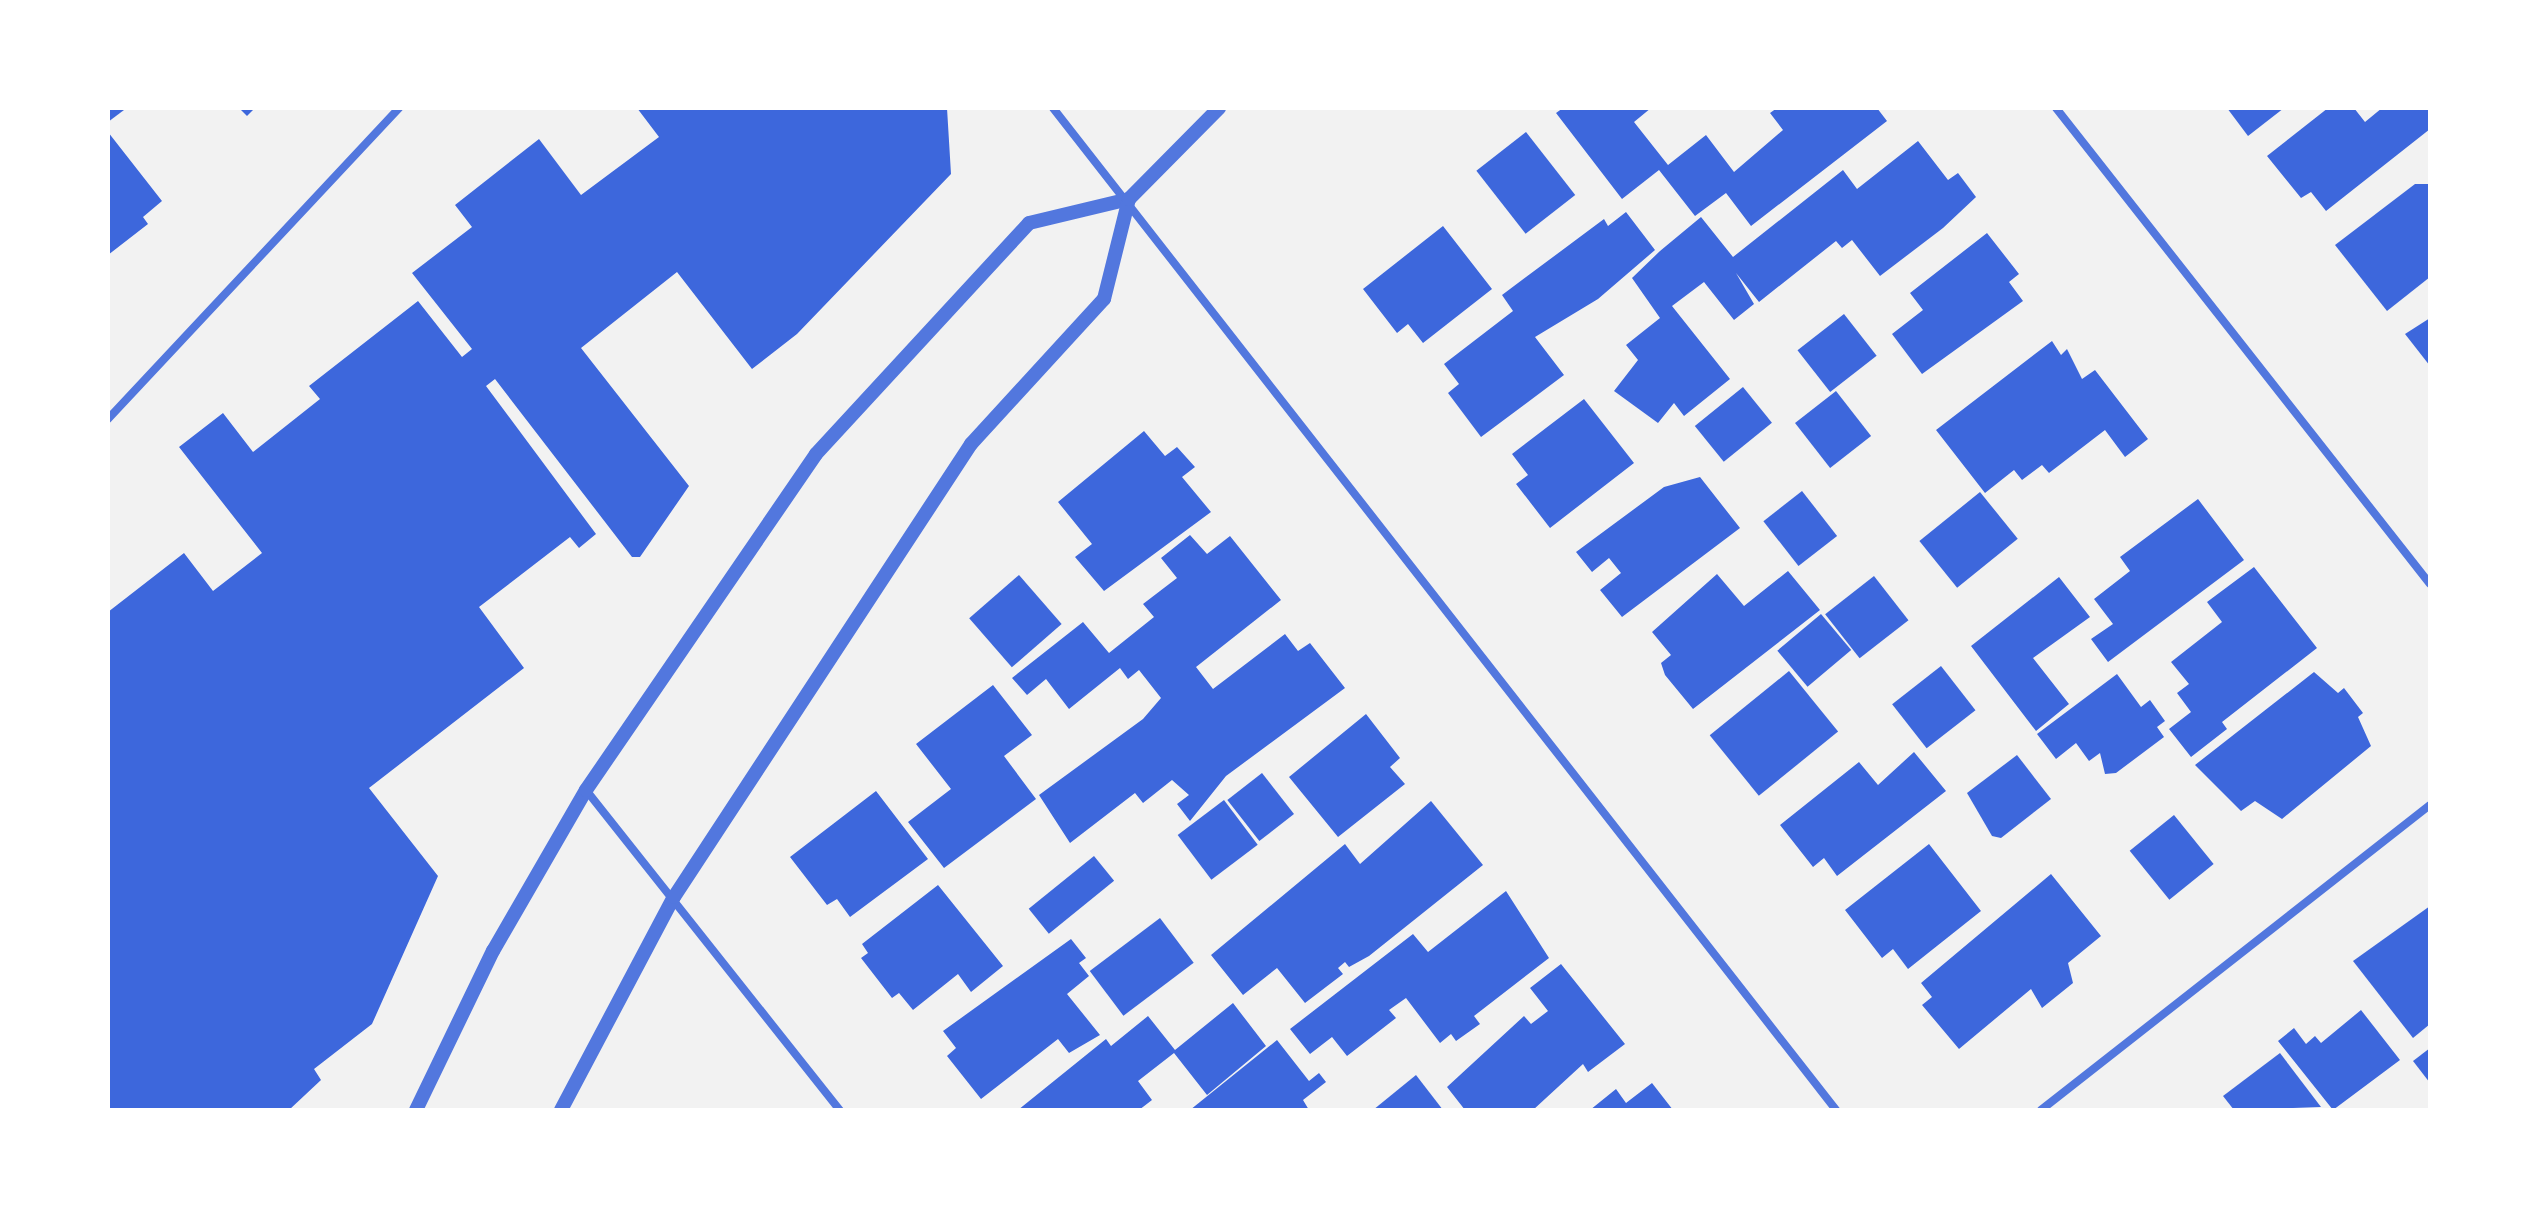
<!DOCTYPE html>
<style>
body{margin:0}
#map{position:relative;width:2538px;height:1218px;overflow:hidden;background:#f2f2f2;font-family:"Source Serif 4",serif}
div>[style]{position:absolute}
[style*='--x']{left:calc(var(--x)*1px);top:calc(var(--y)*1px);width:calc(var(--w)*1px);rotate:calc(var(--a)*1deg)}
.building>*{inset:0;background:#3d67dc;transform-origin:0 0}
.minor>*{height:8px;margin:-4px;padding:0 4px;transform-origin:4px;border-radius:4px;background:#5277de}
.tertiary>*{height:14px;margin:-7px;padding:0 7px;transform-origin:7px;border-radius:7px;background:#5277de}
span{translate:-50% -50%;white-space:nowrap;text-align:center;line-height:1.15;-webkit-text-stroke:7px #fff;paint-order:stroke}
.frame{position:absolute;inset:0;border:110px solid #fff;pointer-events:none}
</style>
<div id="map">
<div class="building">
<div style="clip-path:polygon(108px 108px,123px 108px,124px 110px,108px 122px)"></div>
<div style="clip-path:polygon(239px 108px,255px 108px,247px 116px)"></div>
<div style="clip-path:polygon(637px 108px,947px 108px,951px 174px,797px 334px,752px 369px,677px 272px,581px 348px,689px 486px,640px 557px,632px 557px,495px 379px,486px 386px,596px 534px,579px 548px,570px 537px,479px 607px,524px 668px,369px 788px,438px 876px,372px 1024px,314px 1069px,321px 1080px,289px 1110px,108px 1110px,108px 612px,184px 553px,213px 591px,262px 553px,179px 447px,223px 413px,253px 452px,320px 399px,309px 386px,418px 301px,462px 357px,472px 349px,412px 273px,472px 227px,455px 205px,539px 139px,581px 195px,659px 137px)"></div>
<div style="clip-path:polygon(1563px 108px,1651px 108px,1634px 122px,1668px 165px,1706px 135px,1734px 172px,1783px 130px,1770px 113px,1777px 108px,1877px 108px,1887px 121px,1751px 226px,1726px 193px,1695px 216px,1659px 170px,1622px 199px,1556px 113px)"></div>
<div style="clip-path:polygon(2227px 108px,2284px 108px,2248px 136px)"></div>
<div style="clip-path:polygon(2328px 108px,2354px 108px,2365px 122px,2382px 108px,2430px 108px,2430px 129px,2326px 211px,2311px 192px,2301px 198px,2267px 156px)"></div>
<div style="clip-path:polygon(108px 132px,162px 201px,143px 217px,148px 224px,108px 255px)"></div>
<div style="left:1526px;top:132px;width:80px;height:63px;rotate:52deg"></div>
<div style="clip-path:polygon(1918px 141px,1948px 180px,1958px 173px,1976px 197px,1943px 228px,1880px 276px,1852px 240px,1842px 248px,1836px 241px,1759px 302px,1736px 273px,1754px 304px,1734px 320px,1704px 282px,1672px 306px,1730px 379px,1684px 416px,1674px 403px,1658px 423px,1614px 391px,1638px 360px,1626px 345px,1660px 318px,1632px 278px,1660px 251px,1701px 217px,1733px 257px,1843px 170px,1857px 189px)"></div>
<div style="clip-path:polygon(2415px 184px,2430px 184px,2430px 277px,2387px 311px,2335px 245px)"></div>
<div style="clip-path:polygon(1626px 212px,1655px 250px,1598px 299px,1535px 337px,1564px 375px,1481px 437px,1448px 393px,1459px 384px,1444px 364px,1513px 311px,1502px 295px,1604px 219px,1608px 226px)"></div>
<div style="clip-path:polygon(1443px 226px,1492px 289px,1423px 343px,1408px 324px,1397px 333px,1363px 289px)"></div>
<div style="clip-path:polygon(1987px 233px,2019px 274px,2009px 282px,2023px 301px,1922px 374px,1892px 334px,1923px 310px,1910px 293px)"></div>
<div style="left:1844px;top:314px;width:53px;height:59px;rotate:52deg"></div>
<div style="clip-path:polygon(2430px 318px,2430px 366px,2405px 334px)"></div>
<div style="clip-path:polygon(2052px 341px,2061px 355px,2067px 349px,2082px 379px,2095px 370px,2148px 439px,2125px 457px,2105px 430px,2049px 473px,2042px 465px,2022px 480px,2014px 470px,1985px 493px,1936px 430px)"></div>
<div style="left:1743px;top:387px;width:46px;height:62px;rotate:51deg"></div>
<div style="left:1836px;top:391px;width:57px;height:52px;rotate:52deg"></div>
<div style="clip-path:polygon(1584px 399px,1634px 463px,1550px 528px,1516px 484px,1528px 475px,1512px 454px)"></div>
<div style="clip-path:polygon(1144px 431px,1165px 456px,1177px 447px,1195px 467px,1182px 477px,1211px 512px,1104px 591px,1075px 557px,1092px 544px,1058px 502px)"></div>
<div style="clip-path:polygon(1700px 477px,1740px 528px,1622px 617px,1600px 590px,1621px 573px,1609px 558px,1592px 572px,1576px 552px,1664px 487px)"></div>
<div style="left:1802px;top:491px;width:57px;height:49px;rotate:52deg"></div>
<div style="left:1980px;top:492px;width:60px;height:78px;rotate:51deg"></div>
<div style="clip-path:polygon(2198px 499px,2244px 560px,2108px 662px,2091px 639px,2113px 624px,2094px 599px,2130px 571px,2120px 557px)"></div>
<div style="clip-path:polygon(1190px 535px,1207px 554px,1230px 536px,1281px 600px,1196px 667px,1213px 689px,1285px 634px,1298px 651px,1310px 643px,1345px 688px,1226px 776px,1190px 821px,1177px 804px,1189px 795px,1172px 780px,1143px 803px,1135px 793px,1070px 843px,1039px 795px,1143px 719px,1161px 698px,1139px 670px,1128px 679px,1120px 668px,1069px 709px,1046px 679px,1027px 695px,1012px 678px,1083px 622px,1109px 653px,1154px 617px,1143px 604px,1177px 578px,1161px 558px)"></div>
<div style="clip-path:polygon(2254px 567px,2317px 648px,2222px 722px,2227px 729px,2191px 757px,2169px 729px,2191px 712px,2177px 693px,2189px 684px,2171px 662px,2222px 622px,2207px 602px)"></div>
<div style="clip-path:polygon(1788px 571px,1820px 610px,1693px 709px,1665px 675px,1661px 663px,1671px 655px,1652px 632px,1717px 574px,1744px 606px)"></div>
<div style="left:1019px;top:575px;width:65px;height:66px;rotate:49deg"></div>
<div style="left:1874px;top:576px;width:56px;height:62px;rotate:52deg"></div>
<div style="clip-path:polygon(2059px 577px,2090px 617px,2033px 658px,2069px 704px,2036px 731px,1971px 646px)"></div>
<div style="left:1821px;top:614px;width:47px;height:57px;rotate:50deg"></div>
<div style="left:1941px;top:666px;width:56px;height:62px;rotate:52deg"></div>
<div style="left:1789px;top:671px;width:78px;height:102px;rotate:51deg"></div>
<div style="clip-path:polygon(2314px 672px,2338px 693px,2344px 688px,2363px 713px,2358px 717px,2371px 746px,2282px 819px,2255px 801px,2241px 811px,2195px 765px)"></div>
<div style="clip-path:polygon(2117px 674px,2141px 707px,2150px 700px,2165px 721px,2157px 727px,2164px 737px,2116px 773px,2105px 774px,2100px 753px,2089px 761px,2076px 743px,2056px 759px,2037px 734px)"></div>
<div style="clip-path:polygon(993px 685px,1032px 735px,1004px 756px,1036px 799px,944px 868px,908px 822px,951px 789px,916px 744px)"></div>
<div style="clip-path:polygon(1366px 714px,1400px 758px,1390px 767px,1405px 784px,1338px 837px,1289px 777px)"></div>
<div style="clip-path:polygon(1914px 752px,1946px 791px,1837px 876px,1824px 858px,1813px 867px,1780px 825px,1859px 762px,1878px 785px)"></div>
<div style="clip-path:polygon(2017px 755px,2051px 799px,2001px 838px,1992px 836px,1967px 793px)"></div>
<div style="left:1262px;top:773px;width:52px;height:44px;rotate:52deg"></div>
<div style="clip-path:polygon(876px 791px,928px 859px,850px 917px,837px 899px,827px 905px,790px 857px)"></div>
<div style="left:1224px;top:800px;width:56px;height:58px;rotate:53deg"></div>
<div style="clip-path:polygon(1431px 801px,1483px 865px,1369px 956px,1349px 967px,1345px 962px,1338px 968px,1343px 974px,1305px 1003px,1277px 968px,1243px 995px,1211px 955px,1345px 844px,1360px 864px)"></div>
<div style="left:2174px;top:815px;width:63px;height:57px;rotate:51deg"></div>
<div style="clip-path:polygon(1929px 844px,1981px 911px,1908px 969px,1893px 949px,1882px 958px,1845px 910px)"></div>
<div style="left:1094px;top:856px;width:32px;height:84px;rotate:51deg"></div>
<div style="clip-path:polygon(2051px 874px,2101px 936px,2068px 963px,2073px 983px,2042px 1008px,2031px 989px,1959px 1049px,1922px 1005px,1932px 997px,1921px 983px)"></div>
<div style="clip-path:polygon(938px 885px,1003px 966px,971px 992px,958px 974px,913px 1010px,899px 993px,892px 998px,861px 958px,868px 953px,862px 944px)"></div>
<div style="clip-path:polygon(1506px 891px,1549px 958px,1474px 1016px,1480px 1024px,1456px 1041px,1451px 1034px,1440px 1043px,1406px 998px,1389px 1010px,1396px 1018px,1347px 1056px,1332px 1037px,1310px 1054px,1290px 1029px,1413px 934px,1428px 952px)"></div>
<div style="clip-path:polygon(2430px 906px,2430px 1024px,2413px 1038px,2353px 961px)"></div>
<div style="left:1160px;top:918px;width:56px;height:88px;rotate:53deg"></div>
<div style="clip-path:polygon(1071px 939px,1086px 958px,1079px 963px,1089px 976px,1067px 994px,1100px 1035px,1069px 1053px,1058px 1039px,981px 1099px,947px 1056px,956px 1048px,943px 1031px)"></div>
<div style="clip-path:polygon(1561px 964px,1625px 1044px,1588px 1072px,1583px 1064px,1533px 1110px,1465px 1110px,1447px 1087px,1524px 1016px,1531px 1024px,1548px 1011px,1530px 988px)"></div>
<div style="clip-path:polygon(1233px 1003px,1266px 1046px,1207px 1095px,1174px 1053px,1138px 1081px,1152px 1100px,1139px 1110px,1018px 1110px,1106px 1039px,1111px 1046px,1148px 1016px,1175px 1050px)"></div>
<div style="clip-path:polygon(2361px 1010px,2400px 1060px,2333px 1110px,2278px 1041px,2294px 1028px,2306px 1044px,2315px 1036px,2321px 1043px)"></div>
<div style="clip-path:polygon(1277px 1040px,1309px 1081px,1319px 1073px,1326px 1082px,1303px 1100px,1309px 1110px,1190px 1110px)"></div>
<div style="clip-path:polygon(2430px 1048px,2430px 1083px,2413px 1061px)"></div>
<div style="clip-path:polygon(2280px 1053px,2321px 1107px,2234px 1110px,2223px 1096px)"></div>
<div style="clip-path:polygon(1416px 1075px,1443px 1110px,1373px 1110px)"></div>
<div style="clip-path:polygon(1652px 1083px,1673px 1110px,1590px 1110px,1616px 1089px,1626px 1103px)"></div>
</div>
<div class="minor">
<div style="--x:1053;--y:108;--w:1272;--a:51.99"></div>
<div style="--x:2056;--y:108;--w:605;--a:51.84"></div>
<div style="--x:108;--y:419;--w:426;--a:-46.9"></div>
<div style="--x:586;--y:790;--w:409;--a:51.6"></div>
<div style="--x:2041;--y:1110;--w:494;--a:-38.1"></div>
</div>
<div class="tertiary">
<div style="--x:416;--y:1110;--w:177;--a:-64.2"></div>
<div style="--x:493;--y:951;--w:186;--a:-60"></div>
<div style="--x:586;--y:790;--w:407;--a:-55.6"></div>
<div style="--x:816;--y:454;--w:314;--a:-47.3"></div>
<div style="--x:1029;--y:223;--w:103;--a:-13.5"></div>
<div style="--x:561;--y:1110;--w:241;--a:-62.1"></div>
<div style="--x:674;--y:897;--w:542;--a:-56.75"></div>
<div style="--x:971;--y:444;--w:197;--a:-47.5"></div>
<div style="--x:1104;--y:299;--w:103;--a:-76"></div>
<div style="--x:1129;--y:199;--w:128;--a:-45.3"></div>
</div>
<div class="frame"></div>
</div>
